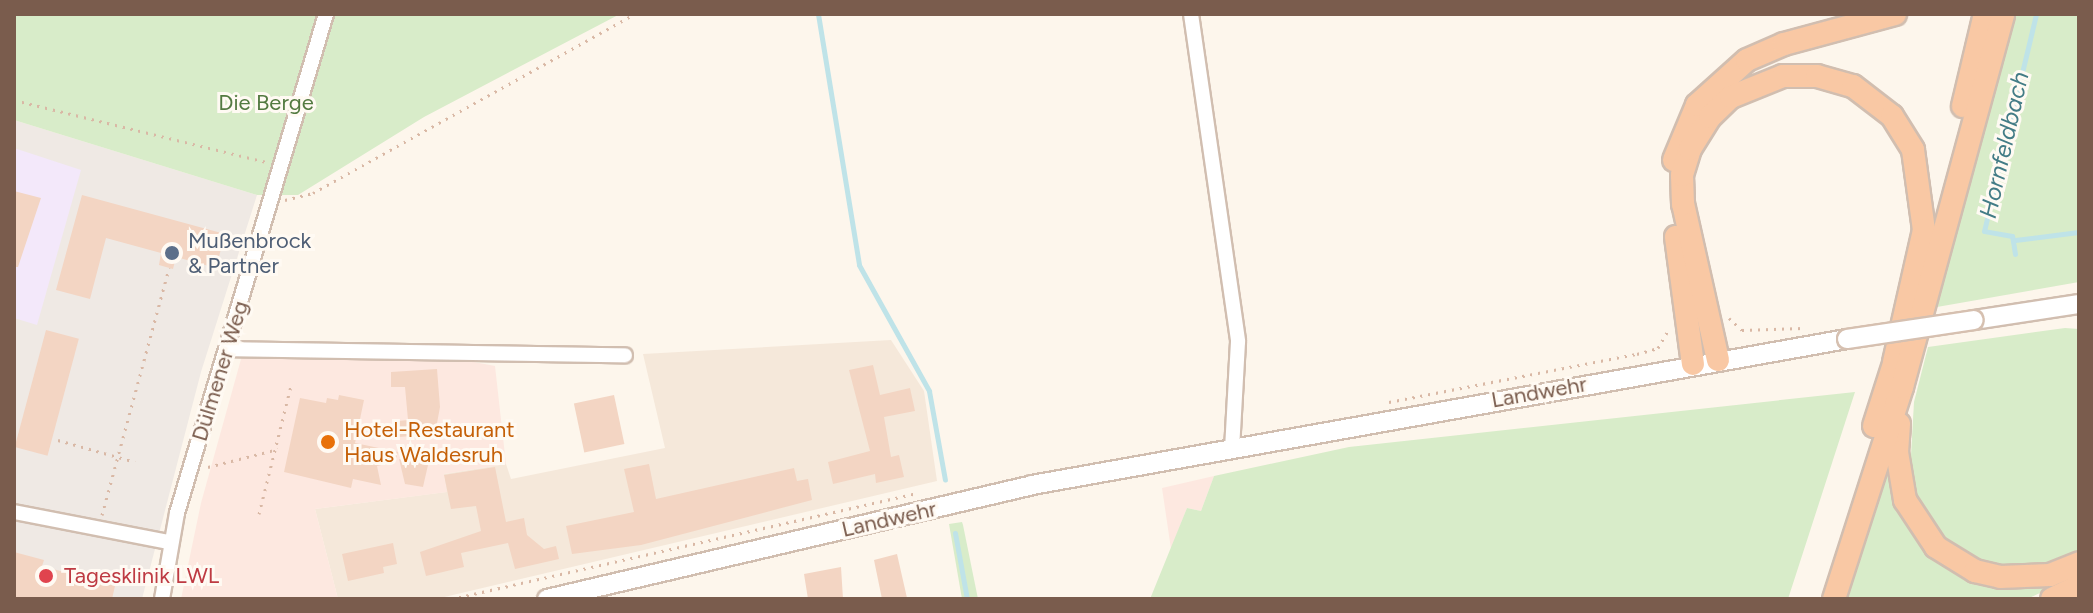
<!DOCTYPE html>
<meta charset="utf-8">
<style>
body{margin:0}
#map{position:relative;width:2093px;height:613px;overflow:hidden;background:#fdf6ec;font-family:Figtree,sans-serif}
div>[style]{position:absolute}
[style*='--x']{left:calc(var(--x)*1px);top:calc(var(--y)*1px);width:calc(var(--w)*1px);rotate:calc(var(--a)*1deg)}
.residential>*{inset:0;background:#f5e8da}
.commercial>*{inset:0;background:#fde8e0}
.industrial>*{inset:0;background:#efe9e4}
.education>*{inset:0;background:#f3e8fa}
.green>*{inset:0;background:#d8ecc9}
.stream>*{height:5px;margin:-2.5px;padding:0 2.5px;transform-origin:2.5px;border-radius:2.5px;background:#bfe3e8}
.building>*{inset:0;background:#f3d5c3;transform-origin:0 0}
.path>*{height:3px;margin-top:-1.5px;transform-origin:0;background:repeating-linear-gradient(90deg,#d9b8a5 0 2px,transparent 0 8px)}
.roads{filter:drop-shadow(2px 0 #d1beb0) drop-shadow(-2px 0 #d1beb0) drop-shadow(0 2px #d1beb0) drop-shadow(0 -2px #d1beb0)}
.minor>*{height:14px;margin:-7px;padding:0 7px;transform-origin:7px;border-radius:7px;background:#fff}
.secondary>*{height:18px;margin:-9px;padding:0 9px;transform-origin:9px;border-radius:9px;background:#fff}
.trunk>*{height:22px;margin:-11px;padding:0 11px;transform-origin:11px;border-radius:11px;background:#f9c8a4}
.bridges{filter:drop-shadow(2px 0 #d6c0b0) drop-shadow(-2px 0 #d6c0b0) drop-shadow(0 2px #d6c0b0) drop-shadow(0 -2px #d6c0b0)}
.secondary-bridge>*{height:18px;margin:-9px;padding:0 9px;transform-origin:9px;border-radius:9px;background:#fff}
.dots>*{width:22px;height:22px;translate:-50% -50%;box-sizing:border-box;border:4px solid #fffaf3;border-radius:50%}
span{translate:-50% -50%;white-space:nowrap;text-align:center;line-height:1.15;-webkit-text-stroke:6px #fffaf3;paint-order:stroke}
.park-label{font-size:22px;color:#537a41}
.service-label{font-size:22px;color:#4e5e75}
.left{translate:0 -50%;text-align:left}
.street-label{font-size:22px;color:#7a5c4d}
.food-label{font-size:22px;color:#c56008}
.health-label{font-size:22px;color:#be3a42}
.water-label{font-size:24px;color:#437c86;font-style:italic}
.frame{position:absolute;inset:0;border:16px solid #7a5c4d;pointer-events:none}
</style>
<div id="map">
<div class="residential">
<div style="clip-path:polygon(891px 340px,924px 391px,937px 481px,436px 599px,338px 599px,315px 509px,446px 492px,444px 474px,506px 464px,511px 479px,665px 448px,643px 354px)"></div>
</div>
<div class="commercial">
<div style="clip-path:polygon(243px 352px,458px 359px,495px 366px,506px 464px,444px 474px,447px 492px,315px 509px,338px 599px,181px 599px,201px 503px)"></div>
<div style="clip-path:polygon(1214px 476px,1201px 511px,1187px 508px,1171px 549px,1162px 488px)"></div>
</div>
<div class="industrial">
<div style="clip-path:polygon(14px 120px,257px 195px,201px 372px,142px 599px,14px 599px)"></div>
</div>
<div class="education">
<div style="clip-path:polygon(14px 148px,81px 170px,37px 325px,14px 318px)"></div>
</div>
<div class="green">
<div style="clip-path:polygon(14px 14px,620px 14px,424px 117px,298px 195px,257px 195px,14px 120px)"></div>
<div style="clip-path:polygon(2012px 14px,2079px 14px,2079px 282px,1937px 307px)"></div>
<div style="clip-path:polygon(2065px 328px,2079px 329px,2079px 554px,2050px 567px,2013px 572px,1979px 565px,1953px 550px,1935px 531px,1918px 506px,1910px 473px,1914px 402px,1928px 347px)"></div>
<div style="clip-path:polygon(1855px 392px,1788px 599px,1150px 599px,1187px 508px,1201px 511px,1214px 476px,1349px 447px)"></div>
<div style="clip-path:polygon(1884px 473px,1891px 474px,1932px 552px,2061px 583px,2027px 599px,1844px 599px)"></div>
<div style="clip-path:polygon(962px 522px,963px 525px,978px 599px,962px 599px,949px 524px)"></div>
</div>
<div class="stream">
<div style="--x:818;--y:14;--w:254;--a:80.7"></div>
<div style="--x:859;--y:265;--w:144;--a:60.9"></div>
<div style="--x:929;--y:391;--w:90;--a:79.8"></div>
<div style="--x:2015;--y:240;--w:64;--a:-7.1"></div>
<div style="--x:2015;--y:254;--w:18;--a:-99"></div>
<div style="--x:2012;--y:236;--w:28;--a:-170"></div>
<div style="--x:1984;--y:231;--w:223;--a:-76.5"></div>
<div style="--x:955;--y:533;--w:67;--a:79.7"></div>
</div>
<div class="building">
<div style="clip-path:polygon(14px 191px,41px 198px,18px 267px,14px 267px)"></div>
<div style="clip-path:polygon(82px 195px,225px 234px,216px 268px,176px 257px,173px 269px,159px 265px,161px 253px,106px 238px,90px 299px,56px 290px)"></div>
<div style="left:46px;top:330px;width:34px;height:121px;rotate:15deg"></div>
<div style="clip-path:polygon(873px 365px,880px 395px,910px 388px,915px 411px,884px 417px,891px 457px,899px 455px,904px 477px,876px 483px,875px 474px,833px 484px,828px 462px,870px 451px,849px 370px)"></div>
<div style="clip-path:polygon(437px 369px,440px 407px,435px 434px,399px 437px,398px 421px,408px 420px,405px 387px,391px 387px,391px 372px)"></div>
<div style="clip-path:polygon(339px 395px,364px 400px,355px 443px,398px 452px,395px 462px,377px 466px,381px 485px,353px 479px,351px 488px,284px 472px,300px 398px,326px 403px,327px 398px,338px 400px)"></div>
<div style="left:614px;top:395px;width:50px;height:41px;rotate:78deg"></div>
<div style="clip-path:polygon(399px 459px,428px 465px,423px 487px,405px 484px)"></div>
<div style="clip-path:polygon(649px 464px,656px 499px,794px 468px,797px 481px,808px 479px,812px 500px,641px 545px,572px 554px,566px 526px,634px 512px,624px 469px)"></div>
<div style="clip-path:polygon(495px 467px,506px 522px,524px 518px,527px 535px,544px 549px,556px 546px,559px 559px,515px 569px,508px 543px,461px 553px,464px 567px,426px 576px,420px 552px,481px 531px,476px 506px,451px 509px,444px 475px)"></div>
<div style="clip-path:polygon(393px 543px,397px 564px,383px 567px,384px 573px,348px 581px,342px 554px)"></div>
<div style="clip-path:polygon(14px 552px,44px 560px,42px 566px,115px 586px,112px 599px,14px 599px)"></div>
<div style="clip-path:polygon(897px 554px,907px 598px,882px 599px,874px 560px)"></div>
<div style="clip-path:polygon(841px 567px,843px 599px,808px 599px,804px 574px)"></div>
</div>
<div class="path">
<div style="--x:14;--y:100;--w:260;--a:13.8"></div>
<div style="--x:285;--y:200;--w:29;--a:-14"></div>
<div style="--x:313;--y:193;--w:368;--a:-29.1"></div>
<div style="--x:1729;--y:318;--w:18;--a:43"></div>
<div style="--x:1742;--y:330;--w:62;--a:-1.8"></div>
<div style="--x:1389;--y:402;--w:253;--a:-11"></div>
<div style="--x:1637;--y:354;--w:22;--a:-16"></div>
<div style="--x:1658;--y:348;--w:22;--a:-60"></div>
<div style="--x:58;--y:440;--w:80;--a:15.9"></div>
<div style="--x:208;--y:467;--w:72;--a:-14.4"></div>
<div style="--x:259;--y:514;--w:132;--a:-76"></div>
<div style="--x:102;--y:515;--w:256;--a:-74.8"></div>
<div style="--x:451;--y:599;--w:476;--a:-12.8"></div>
</div>
<div class="roads">
<div class="minor">
<div style="--x:1191;--y:14;--w:331;--a:81.8"></div>
<div style="--x:1238;--y:342;--w:106;--a:93.2"></div>
<div style="--x:226;--y:349;--w:399;--a:0.9"></div>
<div style="--x:14;--y:512;--w:158;--a:11"></div>
<div style="--x:162;--y:599;--w:87;--a:-80.1"></div>
<div style="--x:177;--y:513;--w:521;--a:-73.37"></div>
</div>
<div class="secondary">
<div style="--x:1974;--y:320;--w:106;--a:-8.7"></div>
<div style="--x:547;--y:599;--w:498;--a:-13.2"></div>
<div style="--x:1032;--y:485;--w:828;--a:-10.16"></div>
</div>
<div class="trunk">
<div style="--x:1963;--y:106;--w:95;--a:-76.6"></div>
<div style="--x:1674;--y:160;--w:60;--a:-67.3"></div>
<div style="--x:1697;--y:105;--w:67;--a:-42"></div>
<div style="--x:1747;--y:60;--w:40;--a:-23.4"></div>
<div style="--x:1784;--y:44;--w:115;--a:-15.1"></div>
<div style="--x:1676;--y:237;--w:128;--a:82.4"></div>
<div style="--x:1718;--y:360;--w:160;--a:-102.6"></div>
<div style="--x:1683;--y:204;--w:29;--a:-92"></div>
<div style="--x:1682;--y:175;--w:27;--a:-73"></div>
<div style="--x:1690;--y:149;--w:38;--a:-58"></div>
<div style="--x:1710;--y:117;--w:29;--a:-44"></div>
<div style="--x:1731;--y:97;--w:56;--a:-22"></div>
<div style="--x:1783;--y:76;--w:34;--a:0"></div>
<div style="--x:1817;--y:76;--w:37;--a:16"></div>
<div style="--x:1853;--y:86;--w:49;--a:37.6"></div>
<div style="--x:1892;--y:116;--w:40;--a:58"></div>
<div style="--x:1913;--y:150;--w:81;--a:82.2"></div>
<div style="--x:1924;--y:230;--w:135;--a:102.8"></div>
<div style="--x:1899;--y:424;--w:28;--a:94"></div>
<div style="--x:1897;--y:452;--w:49;--a:80.5"></div>
<div style="--x:1905;--y:500;--w:56;--a:56.6"></div>
<div style="--x:1936;--y:547;--w:46;--a:31.6"></div>
<div style="--x:1975;--y:571;--w:26;--a:13"></div>
<div style="--x:2000;--y:577;--w:50;--a:-2.3"></div>
<div style="--x:2050;--y:575;--w:31;--a:-22"></div>
<div style="--x:1874;--y:426;--w:82;--a:-72.2"></div>
<div style="--x:1834;--y:599;--w:223;--a:-72.2"></div>
<div style="--x:1902;--y:387;--w:386;--a:-74.8"></div>
<div style="--x:2052;--y:599;--w:30;--a:-26"></div>
</div>
</div>
<div class="bridges">
<div class="secondary-bridge">
<div style="--x:1847;--y:339;--w:128;--a:-8.5"></div>
</div>
</div>
<div class="dots">
<div style="left:172px;top:253px;background:#5c6f8a"></div>
<div style="left:328px;top:442px;background:#e8710a"></div>
<div style="left:46px;top:576px;background:#e0444e"></div>
</div>
<div class="park-label">
<span style="left:266px;top:103px">Die Berge</span>
</div>
<div class="service-label">
<span class="left" style="left:188px;top:253px">Mußenbrock<br>&amp; Partner</span>
</div>
<div class="street-label">
<span style="left:220px;top:371px;rotate:-73deg">Dülmener Weg</span>
<span style="left:1539px;top:392px;rotate:-10deg">Landwehr</span>
<span style="left:889px;top:519px;rotate:-13deg">Landwehr</span>
</div>
<div class="food-label">
<span class="left" style="left:344px;top:442px">Hotel-Restaurant<br>Haus Waldesruh</span>
</div>
<div class="health-label">
<span class="left" style="left:64px;top:576px">Tagesklinik LWL</span>
</div>
<div class="water-label">
<span style="left:2004px;top:145px;rotate:-77deg">Hornfeldbach</span>
</div>
<div class="frame"></div>
</div>
